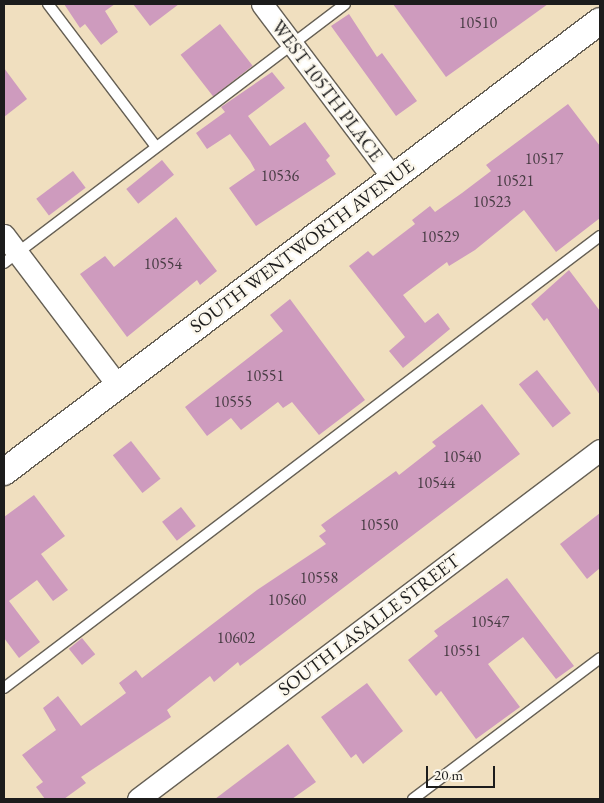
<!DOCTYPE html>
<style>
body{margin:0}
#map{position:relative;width:604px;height:803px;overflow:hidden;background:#f0dfbf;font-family:"EB Garamond",serif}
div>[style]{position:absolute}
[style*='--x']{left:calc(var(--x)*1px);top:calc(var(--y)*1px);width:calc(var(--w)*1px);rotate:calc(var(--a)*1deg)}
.building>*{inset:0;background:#ce9bbe;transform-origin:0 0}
.roads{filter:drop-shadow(1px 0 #666055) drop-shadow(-1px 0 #666055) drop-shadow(0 1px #666055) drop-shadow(0 -1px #666055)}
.service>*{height:10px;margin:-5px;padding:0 5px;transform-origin:5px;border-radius:5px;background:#fff}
.minor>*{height:21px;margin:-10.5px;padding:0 10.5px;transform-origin:10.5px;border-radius:10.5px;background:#fff}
.tertiary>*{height:26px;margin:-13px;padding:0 13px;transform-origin:13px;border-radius:13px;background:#fff}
span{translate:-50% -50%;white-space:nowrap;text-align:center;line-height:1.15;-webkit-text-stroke:5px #fbf7ec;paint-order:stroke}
.number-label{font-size:16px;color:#483c44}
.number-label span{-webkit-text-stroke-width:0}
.street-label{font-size:19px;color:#1c1c1c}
.frame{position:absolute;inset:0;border:5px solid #1c1c1c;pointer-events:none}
.scale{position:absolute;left:426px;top:766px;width:69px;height:22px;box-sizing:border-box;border:2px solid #1c1c1c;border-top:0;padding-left:6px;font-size:15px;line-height:18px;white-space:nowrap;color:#1c1c1c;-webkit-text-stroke:4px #fbf7ec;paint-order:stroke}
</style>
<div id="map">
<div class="building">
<div style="clip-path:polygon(64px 4px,115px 4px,105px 11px,118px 32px,101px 45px,85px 24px,80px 28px)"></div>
<div style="clip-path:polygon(133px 4px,179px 4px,150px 26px)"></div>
<div style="clip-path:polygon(393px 4px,548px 4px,446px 77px)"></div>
<div style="clip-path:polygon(349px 14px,377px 57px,382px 53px,417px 101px,396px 116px,331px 26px)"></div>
<div style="left:220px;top:24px;width:53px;height:50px;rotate:52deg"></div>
<div style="clip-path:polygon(4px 68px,27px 99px,4px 117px)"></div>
<div style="clip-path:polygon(272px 72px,285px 88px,248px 116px,270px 146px,305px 122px,330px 156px,326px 160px,336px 174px,256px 226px,229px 188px,255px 170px,250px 161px,230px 134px,207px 149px,196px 133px,225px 112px,221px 107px)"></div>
<div style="clip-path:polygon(568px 104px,600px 146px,600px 218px,556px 252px,524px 210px,475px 250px,449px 266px,447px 262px,403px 295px,425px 323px,438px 313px,450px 329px,403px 368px,389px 351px,405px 337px,349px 266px,368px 251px,373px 256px,415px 224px,412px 220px,430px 206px,435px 212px,462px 193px,491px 171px,486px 165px)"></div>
<div style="left:162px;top:160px;width:19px;height:46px;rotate:51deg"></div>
<div style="left:73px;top:171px;width:21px;height:46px;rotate:53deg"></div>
<div style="clip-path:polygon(176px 217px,217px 271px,200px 285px,197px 280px,127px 337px,80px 274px,105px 256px,114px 267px)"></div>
<div style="clip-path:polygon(569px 270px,600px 311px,600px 395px,547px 318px,544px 321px,531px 304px)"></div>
<div style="clip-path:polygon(290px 299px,365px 400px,319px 435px,292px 402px,283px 408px,278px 402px,241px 430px,231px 418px,207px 436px,185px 407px,283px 331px,270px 315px)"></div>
<div style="left:537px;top:370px;width:55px;height:23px;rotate:52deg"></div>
<div style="clip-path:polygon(482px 404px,520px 454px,240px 666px,238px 662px,214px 682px,210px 676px,167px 710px,171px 717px,81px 777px,86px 783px,64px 799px,45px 799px,36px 787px,43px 782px,22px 755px,56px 730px,43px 708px,58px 696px,81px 726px,126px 693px,119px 683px,136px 670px,142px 678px,257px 590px,326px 544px,319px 536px,326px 531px,321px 525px,396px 471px,399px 475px,436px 446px,432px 442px)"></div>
<div style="left:131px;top:441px;width:48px;height:23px;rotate:52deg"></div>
<div style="clip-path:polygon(34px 495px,65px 536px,41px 554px,68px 590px,53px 601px,37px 580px,9px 601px,40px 642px,19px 658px,4px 638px,4px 517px)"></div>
<div style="left:181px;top:507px;width:24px;height:24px;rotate:52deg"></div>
<div style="clip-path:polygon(600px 513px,600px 568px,587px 579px,560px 544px)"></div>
<div style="clip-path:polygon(507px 578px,574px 666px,556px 679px,523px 637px,488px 664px,520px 707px,476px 739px,441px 691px,436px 696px,408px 660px,438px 636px,434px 631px)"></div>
<div style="left:82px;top:638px;width:21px;height:17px;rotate:51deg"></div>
<div style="clip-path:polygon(367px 683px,403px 731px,363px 764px,356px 754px,351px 758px,321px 717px)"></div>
<div style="clip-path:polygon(288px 744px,316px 782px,292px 799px,215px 799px)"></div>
</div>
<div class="roads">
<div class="service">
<div style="--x:48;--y:4;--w:179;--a:52.9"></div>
<div style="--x:4;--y:263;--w:428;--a:-37.2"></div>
<div style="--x:4;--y:688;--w:748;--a:-37.18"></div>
<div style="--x:413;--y:799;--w:234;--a:-37"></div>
</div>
<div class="minor">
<div style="--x:262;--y:4;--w:218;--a:53"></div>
<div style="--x:4;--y:235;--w:189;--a:52.9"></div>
<div style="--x:138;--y:799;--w:579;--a:-37.07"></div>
</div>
<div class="tertiary">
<div style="--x:4;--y:472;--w:747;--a:-37.12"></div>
</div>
</div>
<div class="number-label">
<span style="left:478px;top:23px">10510</span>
<span style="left:544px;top:159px">10517</span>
<span style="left:280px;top:176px">10536</span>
<span style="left:515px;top:181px">10521</span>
<span style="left:492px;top:202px">10523</span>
<span style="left:440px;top:237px">10529</span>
<span style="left:163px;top:264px">10554</span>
<span style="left:265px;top:376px">10551</span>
<span style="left:233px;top:402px">10555</span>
<span style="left:462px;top:457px">10540</span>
<span style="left:436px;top:483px">10544</span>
<span style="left:379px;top:525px">10550</span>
<span style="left:319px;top:578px">10558</span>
<span style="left:287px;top:600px">10560</span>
<span style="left:490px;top:622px">10547</span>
<span style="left:236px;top:638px">10602</span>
<span style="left:462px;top:651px">10551</span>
</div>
<div class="street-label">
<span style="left:327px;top:91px;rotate:53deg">WEST 105TH PLACE</span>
<span style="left:302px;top:246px;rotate:-37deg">SOUTH WENTWORTH AVENUE</span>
<span style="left:369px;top:625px;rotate:-37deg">SOUTH LASALLE STREET</span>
</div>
<div class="frame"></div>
<div class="scale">20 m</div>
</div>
